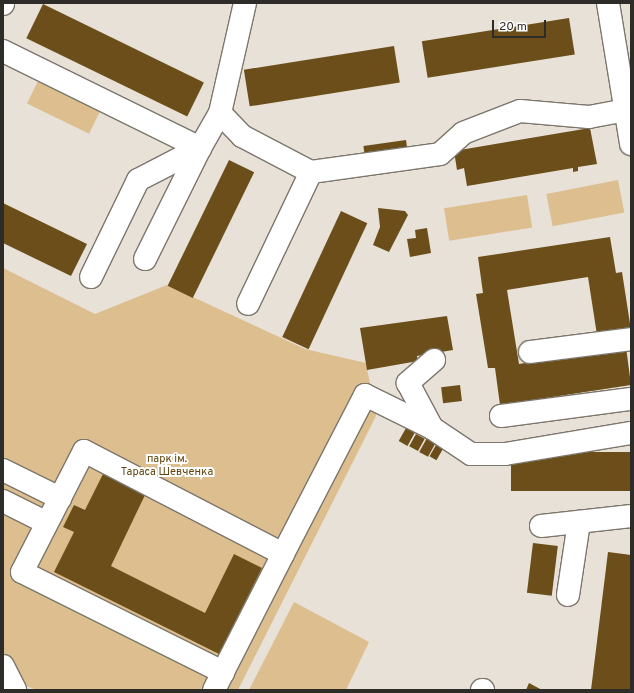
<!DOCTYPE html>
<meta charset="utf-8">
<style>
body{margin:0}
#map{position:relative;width:634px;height:693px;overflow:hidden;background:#e8e1d7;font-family:Overpass,sans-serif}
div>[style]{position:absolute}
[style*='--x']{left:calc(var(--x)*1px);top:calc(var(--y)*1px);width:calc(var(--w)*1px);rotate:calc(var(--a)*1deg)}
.green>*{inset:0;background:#ddbe8e;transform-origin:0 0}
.building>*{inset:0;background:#6b4e19;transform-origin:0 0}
.roads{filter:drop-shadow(1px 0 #7c766c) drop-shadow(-1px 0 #7c766c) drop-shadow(0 1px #7c766c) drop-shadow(0 -1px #7c766c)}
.minor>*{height:22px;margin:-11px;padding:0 11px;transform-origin:11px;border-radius:11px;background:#fff}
span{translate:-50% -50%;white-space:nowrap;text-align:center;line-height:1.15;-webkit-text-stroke:4px #fff;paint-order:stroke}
.park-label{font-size:11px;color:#60440e}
.frame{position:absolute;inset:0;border:4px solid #2e2c28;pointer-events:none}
.scale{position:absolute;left:492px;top:20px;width:54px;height:18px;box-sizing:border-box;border:2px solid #2e2c28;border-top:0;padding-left:5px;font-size:12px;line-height:14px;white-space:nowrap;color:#2e2c28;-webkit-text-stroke:3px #fff;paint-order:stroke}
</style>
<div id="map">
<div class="green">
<div style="left:38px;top:81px;width:69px;height:25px;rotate:26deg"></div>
<div style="left:618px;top:180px;width:33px;height:73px;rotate:79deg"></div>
<div style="left:527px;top:195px;width:33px;height:84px;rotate:81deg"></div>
<div style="clip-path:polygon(3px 268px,95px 314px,167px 285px,305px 349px,366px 363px,376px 416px,238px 690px,36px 690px,3px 676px)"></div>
<div style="clip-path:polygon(294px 602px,369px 642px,346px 690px,249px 690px)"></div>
</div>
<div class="building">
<div style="left:43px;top:4px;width:179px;height:38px;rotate:26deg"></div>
<div style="left:569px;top:18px;width:37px;height:149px;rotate:81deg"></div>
<div style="left:394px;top:46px;width:37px;height:152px;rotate:81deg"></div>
<div style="clip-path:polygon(590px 128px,597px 164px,578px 167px,578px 171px,573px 172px,573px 168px,467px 186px,464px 168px,457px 170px,454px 151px)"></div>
<div style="left:406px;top:140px;width:14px;height:43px;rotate:82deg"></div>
<div style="left:229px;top:160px;width:28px;height:140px;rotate:26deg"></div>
<div style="clip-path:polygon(3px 203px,87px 244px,71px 276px,3px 243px)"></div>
<div style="clip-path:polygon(378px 208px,405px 211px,408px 215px,389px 252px,373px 245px,380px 227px)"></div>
<div style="left:341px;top:211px;width:29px;height:139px;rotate:25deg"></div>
<div style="clip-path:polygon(427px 228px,431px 253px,410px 257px,407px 239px,416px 238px,415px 230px)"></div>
<div style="clip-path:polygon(610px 237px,616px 273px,622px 272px,631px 330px,597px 335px,588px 277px,507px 290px,519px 364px,626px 347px,631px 385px,500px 405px,495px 368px,488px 368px,476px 294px,483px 293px,478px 257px)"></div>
<div style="clip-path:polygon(447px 316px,453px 350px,417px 356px,418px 361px,367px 370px,360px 328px)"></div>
<div style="left:460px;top:385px;width:16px;height:19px;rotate:83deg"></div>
<div style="left:406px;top:428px;width:10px;height:15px;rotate:29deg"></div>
<div style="left:416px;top:434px;width:10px;height:14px;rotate:29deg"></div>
<div style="left:427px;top:438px;width:10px;height:16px;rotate:29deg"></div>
<div style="left:436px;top:445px;width:8px;height:13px;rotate:30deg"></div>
<div style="left:631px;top:452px;width:39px;height:120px;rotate:90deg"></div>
<div style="clip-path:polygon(103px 474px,145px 495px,111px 566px,205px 613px,234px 554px,262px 568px,219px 654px,54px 572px,74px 532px,63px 527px,74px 505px,85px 510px)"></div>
<div style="left:533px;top:543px;width:25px;height:50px;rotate:7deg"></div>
<div style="clip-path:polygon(608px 552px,631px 555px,630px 690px,591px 690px)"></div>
<div style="clip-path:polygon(529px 683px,542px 690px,526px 690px)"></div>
</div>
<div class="roads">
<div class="minor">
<div style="--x:608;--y:3;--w:143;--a:80.7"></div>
<div style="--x:3;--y:4;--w:1;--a:-90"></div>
<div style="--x:3;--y:51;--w:220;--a:26.2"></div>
<div style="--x:220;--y:113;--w:32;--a:46"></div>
<div style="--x:242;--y:136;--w:78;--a:27.6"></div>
<div style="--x:311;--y:172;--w:146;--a:115.5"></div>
<div style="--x:311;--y:172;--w:130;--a:-7.9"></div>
<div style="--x:440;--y:154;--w:31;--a:-42"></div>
<div style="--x:463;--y:133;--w:61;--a:-21.1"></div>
<div style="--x:520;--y:111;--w:69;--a:5"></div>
<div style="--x:589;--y:117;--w:43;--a:-10.8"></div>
<div style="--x:145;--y:259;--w:124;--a:-63.6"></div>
<div style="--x:200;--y:148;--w:40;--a:-60.3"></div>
<div style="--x:220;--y:113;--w:113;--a:-77.2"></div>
<div style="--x:91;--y:277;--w:108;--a:-64.1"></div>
<div style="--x:138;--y:180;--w:70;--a:-27.3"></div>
<div style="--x:530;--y:352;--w:102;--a:-7.3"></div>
<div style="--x:434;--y:360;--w:35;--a:139"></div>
<div style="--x:408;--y:383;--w:51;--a:61.9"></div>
<div style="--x:432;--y:428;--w:47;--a:33.7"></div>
<div style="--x:471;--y:454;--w:34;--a:0"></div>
<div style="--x:505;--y:454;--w:128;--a:-9.5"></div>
<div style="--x:501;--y:416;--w:131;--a:-7.5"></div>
<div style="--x:3;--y:470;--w:64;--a:26.2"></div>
<div style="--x:3;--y:501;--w:49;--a:26.6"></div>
<div style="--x:541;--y:526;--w:91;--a:-6.3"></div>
<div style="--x:283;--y:554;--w:179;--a:-62.7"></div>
<div style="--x:365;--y:395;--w:75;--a:26.2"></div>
<div style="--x:568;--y:595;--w:74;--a:-81.4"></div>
<div style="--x:3;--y:666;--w:27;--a:63"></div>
<div style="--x:214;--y:690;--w:20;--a:-63"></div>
<div style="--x:223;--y:672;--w:132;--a:-63"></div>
<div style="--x:283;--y:554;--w:224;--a:-152.6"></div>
<div style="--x:84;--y:451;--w:136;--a:117.1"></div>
<div style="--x:22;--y:572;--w:225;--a:26.5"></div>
<div style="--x:482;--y:690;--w:1;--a:0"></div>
</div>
</div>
<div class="park-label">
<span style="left:167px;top:466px">парк ім.<br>Тараса Шевченка</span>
</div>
<div class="frame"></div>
<div class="scale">20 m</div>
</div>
